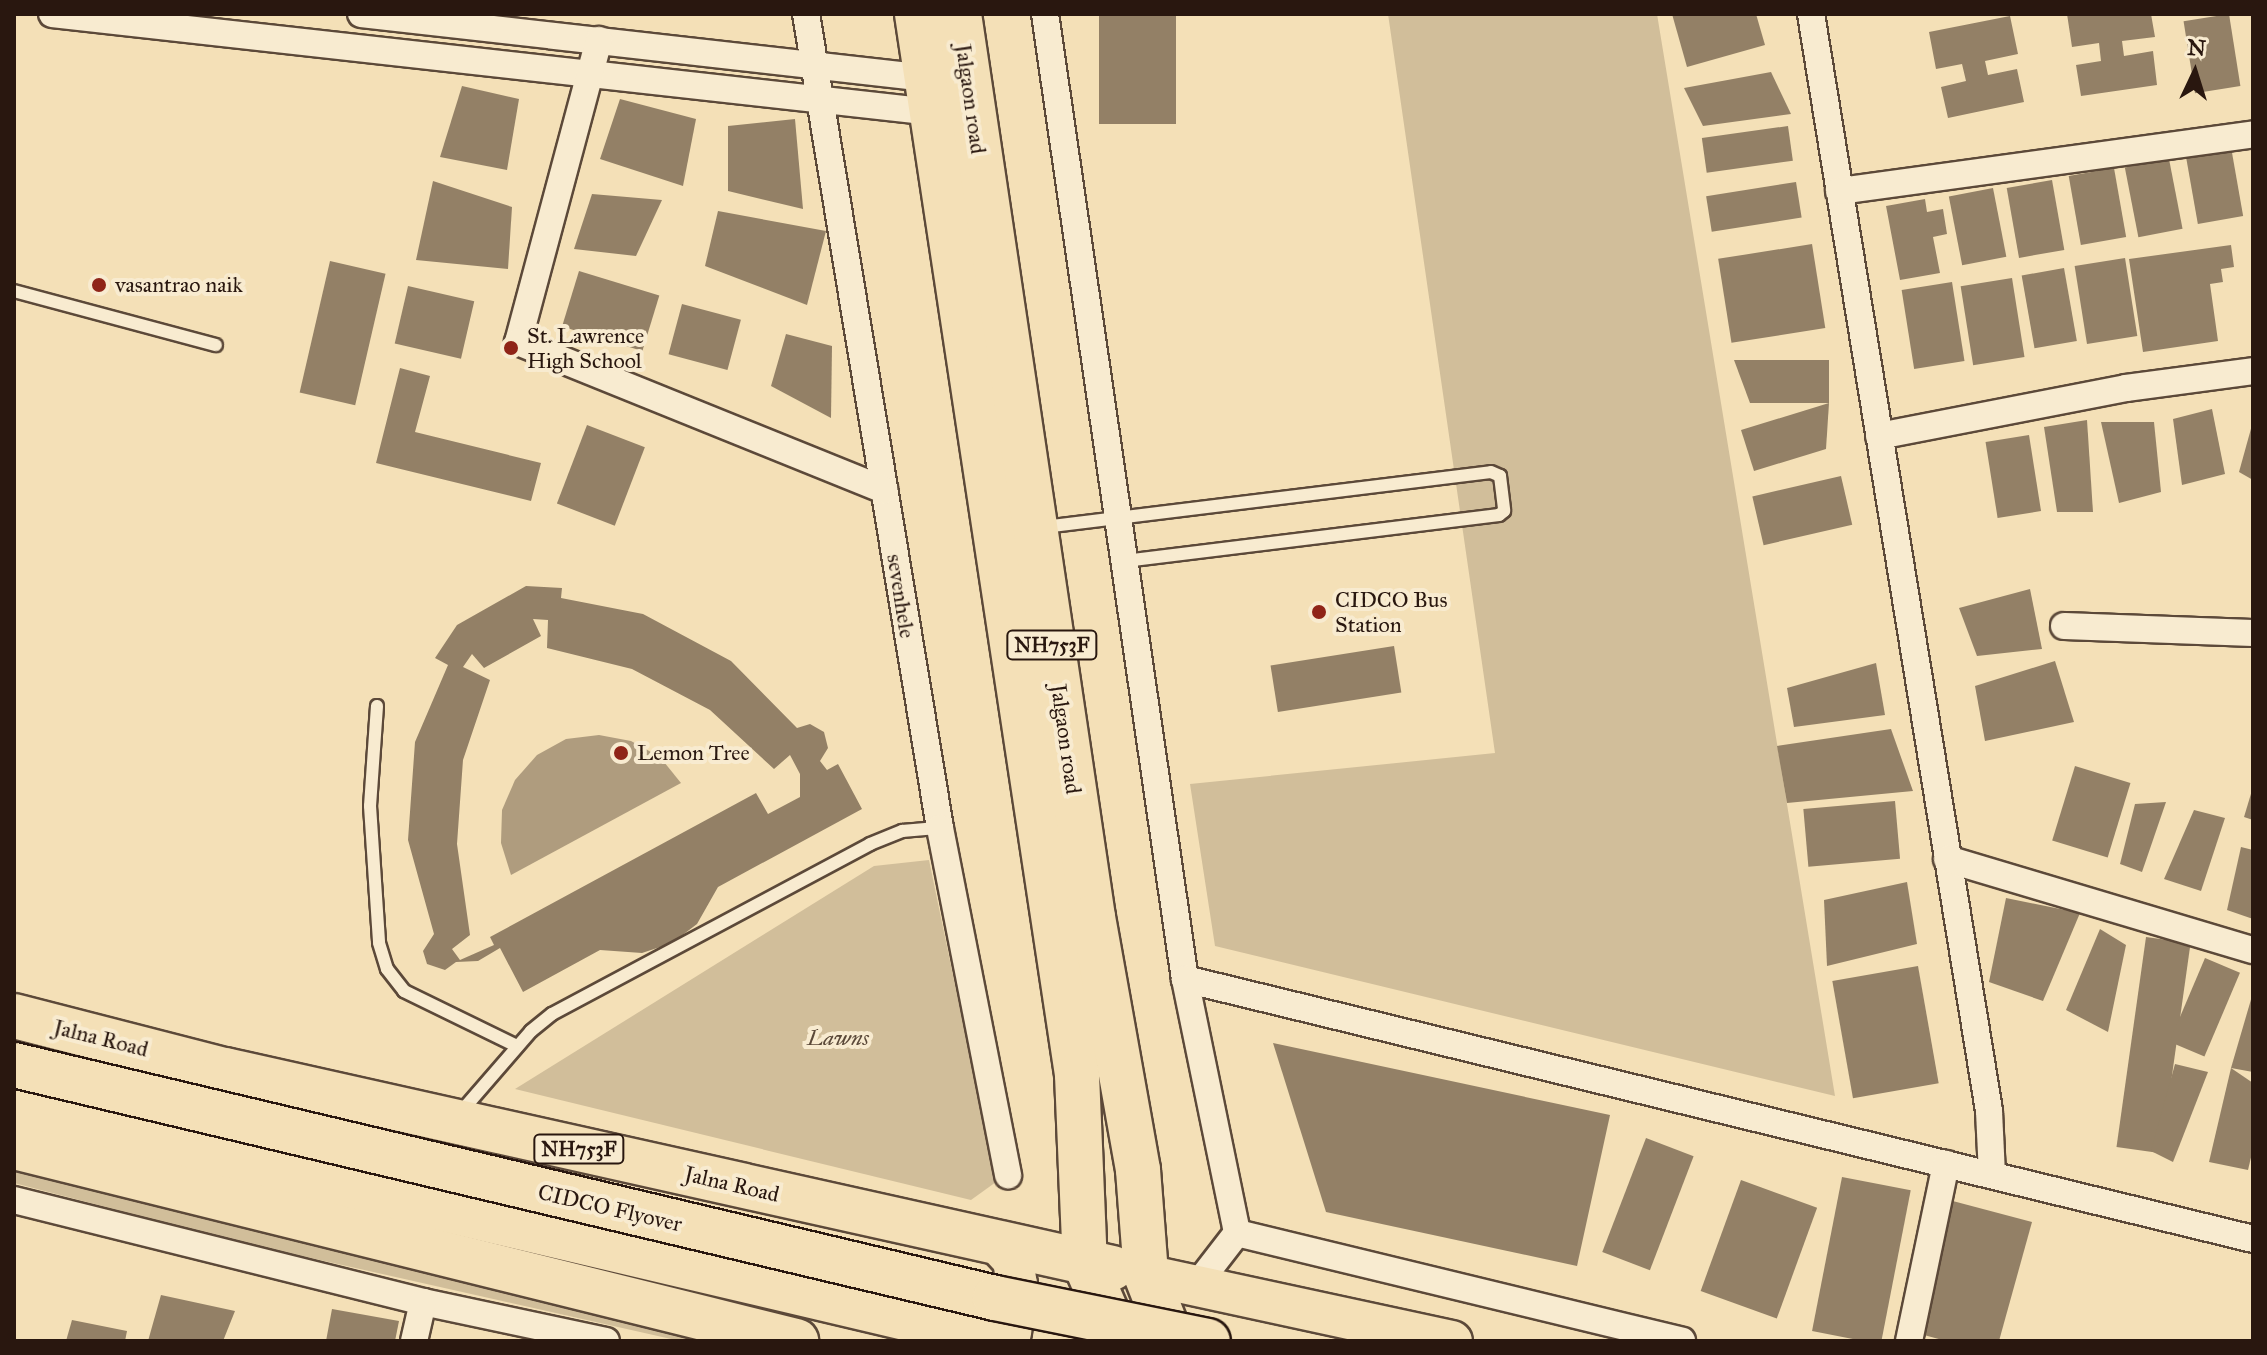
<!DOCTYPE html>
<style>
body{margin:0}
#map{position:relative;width:2267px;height:1355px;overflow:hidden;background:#f4e0b7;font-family:"IM FELL Great Primer",serif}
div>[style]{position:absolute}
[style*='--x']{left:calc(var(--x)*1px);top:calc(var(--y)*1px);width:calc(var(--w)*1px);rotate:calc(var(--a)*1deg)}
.green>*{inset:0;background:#d1be9a}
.water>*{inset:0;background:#af9c7e}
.building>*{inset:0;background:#938066;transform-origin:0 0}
.roads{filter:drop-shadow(2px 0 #5c4939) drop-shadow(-2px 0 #5c4939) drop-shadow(0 2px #5c4939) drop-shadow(0 -2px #5c4939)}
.lane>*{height:12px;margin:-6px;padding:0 6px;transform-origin:6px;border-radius:6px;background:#f8ebd0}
.street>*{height:26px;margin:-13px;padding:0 13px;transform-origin:13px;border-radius:13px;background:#f8ebd0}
.primary>*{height:40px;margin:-20px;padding:0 20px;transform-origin:20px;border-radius:20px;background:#f4e0b7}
.highway>*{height:44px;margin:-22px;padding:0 22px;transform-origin:22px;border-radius:22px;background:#f4e0b7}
.bridges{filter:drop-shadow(2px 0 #29170f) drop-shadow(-2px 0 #29170f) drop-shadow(0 2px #29170f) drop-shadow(0 -2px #29170f)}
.highway-bridge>*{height:44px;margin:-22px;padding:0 22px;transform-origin:22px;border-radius:22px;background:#f4e0b7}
.dots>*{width:22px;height:22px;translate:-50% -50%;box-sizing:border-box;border:4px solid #f8ebd0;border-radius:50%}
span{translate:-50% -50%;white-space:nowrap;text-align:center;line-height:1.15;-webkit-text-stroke:8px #f8ebd0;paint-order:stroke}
.shield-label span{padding:2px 6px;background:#f8ebd0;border:2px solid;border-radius:6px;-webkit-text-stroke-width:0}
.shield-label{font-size:20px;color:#29170f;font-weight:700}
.street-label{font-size:22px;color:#29170f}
.poi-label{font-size:22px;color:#29170f}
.left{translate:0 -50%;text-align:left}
.park-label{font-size:22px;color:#5b4939;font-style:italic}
.frame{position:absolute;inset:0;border:16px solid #29170f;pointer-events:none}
.north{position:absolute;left:2155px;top:32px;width:80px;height:80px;-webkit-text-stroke:6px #f8ebd0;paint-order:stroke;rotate:4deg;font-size:22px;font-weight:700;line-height:32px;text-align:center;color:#29170f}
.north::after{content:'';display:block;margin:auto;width:28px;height:36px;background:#29170f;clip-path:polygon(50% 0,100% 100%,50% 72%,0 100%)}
</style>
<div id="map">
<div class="green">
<div style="clip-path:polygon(1388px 14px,1657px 14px,1835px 1096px,1215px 946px,1190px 784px,1495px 753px)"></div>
<div style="clip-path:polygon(929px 860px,996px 1182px,971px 1200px,515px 1089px,874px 866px)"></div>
<div style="clip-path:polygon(14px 1164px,746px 1341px,680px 1341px,240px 1242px,14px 1183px)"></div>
</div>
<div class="water">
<div style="clip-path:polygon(599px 735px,631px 741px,660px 757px,681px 783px,511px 875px,501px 843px,502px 810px,515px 780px,537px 755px,566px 739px)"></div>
</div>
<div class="building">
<div style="left:1099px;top:14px;width:77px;height:110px"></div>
<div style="clip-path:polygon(1672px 14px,1756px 14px,1765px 45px,1687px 67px)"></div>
<div style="clip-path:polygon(2067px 14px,2151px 14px,2155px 37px,2122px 41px,2124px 56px,2153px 51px,2157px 85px,2081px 96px,2076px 65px,2101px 61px,2099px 43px,2072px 47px)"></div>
<div style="left:2229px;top:14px;width:73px;height:46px;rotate:81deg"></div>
<div style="clip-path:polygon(2010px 16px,2018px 54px,1985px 61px,1988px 75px,2017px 69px,2024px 102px,1948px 118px,1941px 87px,1966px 81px,1962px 64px,1936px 69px,1929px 32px)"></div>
<div style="clip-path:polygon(1771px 72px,1791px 114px,1703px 126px,1684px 88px)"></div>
<div style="clip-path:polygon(462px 86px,519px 99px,507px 170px,440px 157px)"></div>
<div style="clip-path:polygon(620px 99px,696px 119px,683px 186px,600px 159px)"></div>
<div style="clip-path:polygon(795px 119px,803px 209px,728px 191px,728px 126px)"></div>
<div style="left:1788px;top:126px;width:35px;height:87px;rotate:82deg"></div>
<div style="left:2231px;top:147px;width:70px;height:46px;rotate:80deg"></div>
<div style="left:2169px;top:159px;width:71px;height:45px;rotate:79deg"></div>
<div style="left:2114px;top:168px;width:70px;height:46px;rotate:80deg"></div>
<div style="left:2052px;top:180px;width:71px;height:46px;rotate:80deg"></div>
<div style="clip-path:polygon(433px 181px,512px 207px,508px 269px,416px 260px)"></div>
<div style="left:1796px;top:182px;width:36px;height:91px;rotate:81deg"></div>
<div style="left:1993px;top:188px;width:70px;height:45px;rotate:79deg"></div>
<div style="clip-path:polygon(592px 194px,662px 200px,636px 256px,574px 249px)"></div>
<div style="clip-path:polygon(1925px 199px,1927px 212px,1943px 209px,1947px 234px,1933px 237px,1940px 273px,1900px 280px,1886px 206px)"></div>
<div style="clip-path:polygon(718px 211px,826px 231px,807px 305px,705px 266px)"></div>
<div style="left:1812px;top:244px;width:85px;height:95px;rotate:81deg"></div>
<div style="clip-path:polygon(2231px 245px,2234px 267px,2221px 269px,2223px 282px,2210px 284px,2218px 341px,2143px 352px,2129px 259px)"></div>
<div style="left:2125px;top:258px;width:79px;height:51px;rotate:81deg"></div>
<div style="left:330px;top:261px;width:57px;height:135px;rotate:13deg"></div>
<div style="left:2064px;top:268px;width:74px;height:43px;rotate:80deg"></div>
<div style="left:579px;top:271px;width:84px;height:58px;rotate:17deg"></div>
<div style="left:2012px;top:278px;width:80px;height:52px;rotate:81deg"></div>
<div style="left:1952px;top:282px;width:80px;height:51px;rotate:81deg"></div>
<div style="left:408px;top:286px;width:68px;height:59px;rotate:13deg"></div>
<div style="left:682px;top:304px;width:61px;height:52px;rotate:15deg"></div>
<div style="clip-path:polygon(786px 334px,832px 346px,831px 418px,771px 386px)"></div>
<div style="clip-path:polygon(1734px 360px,1829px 360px,1829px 403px,1750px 403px)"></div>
<div style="clip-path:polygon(400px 368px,430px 376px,415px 432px,541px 463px,531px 501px,376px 463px)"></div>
<div style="clip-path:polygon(1829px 403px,1826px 449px,1754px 471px,1741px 430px)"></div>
<div style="clip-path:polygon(2212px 409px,2225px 474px,2182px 485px,2173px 419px)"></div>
<div style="clip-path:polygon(2087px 420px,2093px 512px,2057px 512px,2044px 427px)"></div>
<div style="clip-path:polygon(2101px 422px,2154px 422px,2161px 492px,2119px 503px)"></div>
<div style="left:587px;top:425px;width:62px;height:84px;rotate:21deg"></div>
<div style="clip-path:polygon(2252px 425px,2253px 426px,2253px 480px,2239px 472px)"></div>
<div style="left:2029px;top:435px;width:77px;height:44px;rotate:81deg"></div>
<div style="left:1841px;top:476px;width:50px;height:91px;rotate:77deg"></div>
<div style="clip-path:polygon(evenodd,526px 586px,562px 588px,561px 598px,643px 614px,731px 661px,797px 728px,810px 724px,824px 732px,828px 748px,820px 761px,827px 770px,838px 764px,862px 809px,718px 887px,697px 924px,672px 943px,642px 953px,600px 950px,523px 992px,500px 948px,478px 961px,456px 962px,445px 970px,427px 964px,423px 951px,434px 934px,408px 840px,415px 742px,448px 665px,435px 658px,457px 625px,526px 586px,533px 619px,548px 620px,547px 648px,632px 669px,710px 710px,774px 769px,790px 755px,800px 774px,800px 797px,768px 814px,756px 793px,490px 937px,494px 945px,460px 960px,452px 949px,470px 935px,457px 844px,463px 760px,490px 680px,463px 667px,472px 654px,484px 668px,541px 636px,533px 619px)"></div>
<div style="clip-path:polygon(2030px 589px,2042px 649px,1977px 656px,1959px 608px)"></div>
<div style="left:1394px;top:646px;width:47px;height:125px;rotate:81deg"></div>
<div style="clip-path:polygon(2055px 661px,2074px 722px,1985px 741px,1975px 686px)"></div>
<div style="clip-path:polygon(1876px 663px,1885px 715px,1794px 727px,1787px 688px)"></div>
<div style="clip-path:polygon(1891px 729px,1913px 791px,1787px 803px,1777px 746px)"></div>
<div style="left:2075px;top:766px;width:58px;height:78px;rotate:17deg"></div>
<div style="clip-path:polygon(2253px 787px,2253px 820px,2244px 817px)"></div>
<div style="left:1895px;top:801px;width:58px;height:92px;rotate:85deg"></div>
<div style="clip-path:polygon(2166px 802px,2142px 872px,2120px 864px,2135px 804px)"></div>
<div style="clip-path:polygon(2194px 810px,2225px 818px,2201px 891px,2164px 879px)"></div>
<div style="clip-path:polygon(2241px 847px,2253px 850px,2253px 919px,2227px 910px)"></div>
<div style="clip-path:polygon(1907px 882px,1917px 944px,1827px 966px,1824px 900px)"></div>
<div style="clip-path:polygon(2006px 898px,2080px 913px,2043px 1001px,1989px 982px)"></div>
<div style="clip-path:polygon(2100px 929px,2126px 945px,2108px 1032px,2066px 1010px)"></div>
<div style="left:2146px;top:937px;width:45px;height:212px;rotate:8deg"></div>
<div style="left:2205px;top:958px;width:38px;height:91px;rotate:23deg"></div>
<div style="left:1918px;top:966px;width:119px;height:87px;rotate:80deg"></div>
<div style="clip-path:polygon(2252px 996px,2253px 996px,2253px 1072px,2231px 1068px)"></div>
<div style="clip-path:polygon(1273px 1043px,1610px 1115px,1577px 1266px,1326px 1212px)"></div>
<div style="clip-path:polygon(2175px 1064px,2208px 1072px,2173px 1162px,2151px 1151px)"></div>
<div style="clip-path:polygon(2231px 1068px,2253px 1083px,2253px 1149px,2248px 1170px,2209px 1162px)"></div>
<div style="left:1646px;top:1138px;width:51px;height:122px;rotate:21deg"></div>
<div style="left:1842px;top:1177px;width:70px;height:157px;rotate:11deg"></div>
<div style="left:1741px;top:1180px;width:81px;height:118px;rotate:20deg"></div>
<div style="clip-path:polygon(1949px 1200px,2032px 1222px,1999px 1341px,1946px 1341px,1913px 1332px)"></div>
<div style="clip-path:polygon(161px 1295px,235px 1311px,223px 1341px,148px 1341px)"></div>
<div style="clip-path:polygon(332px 1309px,399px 1321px,395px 1341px,326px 1341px)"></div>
<div style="clip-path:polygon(72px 1320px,127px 1331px,125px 1341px,66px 1341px)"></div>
</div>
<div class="roads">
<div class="lane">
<div style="--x:14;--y:291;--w:209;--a:15"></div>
<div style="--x:1044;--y:527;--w:450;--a:-7"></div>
<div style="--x:1491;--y:472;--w:10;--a:24"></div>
<div style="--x:1500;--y:476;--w:35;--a:83"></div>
<div style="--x:1504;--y:511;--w:6;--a:141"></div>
<div style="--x:1499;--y:515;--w:377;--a:173"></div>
<div style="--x:377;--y:706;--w:100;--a:94"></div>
<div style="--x:370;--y:806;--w:137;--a:86.2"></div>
<div style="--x:379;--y:943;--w:27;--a:73"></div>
<div style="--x:387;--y:969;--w:28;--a:52"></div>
<div style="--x:404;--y:991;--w:126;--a:26"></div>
<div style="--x:460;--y:1113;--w:108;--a:-49.1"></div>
<div style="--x:531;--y:1031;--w:27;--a:-39"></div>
<div style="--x:552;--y:1014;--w:361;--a:-28.1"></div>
<div style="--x:870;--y:844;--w:35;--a:-22"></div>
<div style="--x:902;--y:831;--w:38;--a:-5"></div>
</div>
<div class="street">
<div style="--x:52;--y:14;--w:884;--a:6.36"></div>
<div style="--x:361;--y:14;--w:569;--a:6.46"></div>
<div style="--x:806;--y:14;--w:825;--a:80.65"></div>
<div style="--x:940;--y:828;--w:354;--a:78.9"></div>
<div style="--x:1045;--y:14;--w:975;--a:81.75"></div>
<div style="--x:1185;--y:979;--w:259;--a:78.4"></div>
<div style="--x:1811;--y:14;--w:1111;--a:80.78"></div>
<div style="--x:1989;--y:1111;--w:64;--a:87.3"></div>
<div style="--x:599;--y:40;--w:313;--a:105"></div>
<div style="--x:518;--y:342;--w:395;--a:22"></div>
<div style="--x:1839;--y:191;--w:418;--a:-7.8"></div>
<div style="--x:1879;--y:436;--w:252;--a:-11"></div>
<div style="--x:2126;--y:388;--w:128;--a:-7.6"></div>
<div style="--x:2064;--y:626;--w:189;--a:2.1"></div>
<div style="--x:1947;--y:859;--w:319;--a:16.6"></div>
<div style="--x:1185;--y:979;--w:1099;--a:13.68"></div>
<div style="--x:14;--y:1200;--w:422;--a:14"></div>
<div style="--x:423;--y:1302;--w:187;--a:12"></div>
<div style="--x:1196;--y:1286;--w:67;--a:-52.3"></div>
<div style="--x:1237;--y:1233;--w:458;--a:13.6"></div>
<div style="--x:414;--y:1341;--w:40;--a:-77"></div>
<div style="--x:1909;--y:1341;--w:181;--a:-78.2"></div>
</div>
<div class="primary">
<div style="--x:998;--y:1244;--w:22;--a:47"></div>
<div style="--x:1013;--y:1260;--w:24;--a:81"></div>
<div style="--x:1017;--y:1284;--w:49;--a:97"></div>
<div style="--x:1146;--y:1275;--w:313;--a:12.2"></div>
</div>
<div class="highway">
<div style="--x:917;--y:14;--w:1073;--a:81.42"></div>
<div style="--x:1077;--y:1075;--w:188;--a:87.6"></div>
<div style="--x:1085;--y:1263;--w:85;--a:66.4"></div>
<div style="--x:959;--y:14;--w:913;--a:81.56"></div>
<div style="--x:1093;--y:917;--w:257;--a:79.9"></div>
<div style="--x:1138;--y:1170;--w:105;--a:85.6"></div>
<div style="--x:1146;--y:1275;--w:71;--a:68.5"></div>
<div style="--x:14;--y:1016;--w:218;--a:14.4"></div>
<div style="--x:225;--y:1070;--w:909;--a:12.58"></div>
<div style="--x:14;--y:1108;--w:1016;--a:13.26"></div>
<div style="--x:14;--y:1147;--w:806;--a:13.93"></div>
</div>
</div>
<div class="bridges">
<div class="highway-bridge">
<div style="--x:14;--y:1065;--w:1008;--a:13.36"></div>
<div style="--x:995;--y:1298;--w:217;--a:11.4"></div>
</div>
</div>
<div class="dots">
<div style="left:99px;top:285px;background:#8f2418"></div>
<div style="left:511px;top:348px;background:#8f2418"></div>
<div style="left:1319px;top:612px;background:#8f2418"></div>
<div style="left:621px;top:753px;background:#8f2418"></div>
</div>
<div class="shield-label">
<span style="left:1052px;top:645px">NH753F</span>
<span style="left:579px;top:1149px">NH753F</span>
</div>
<div class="street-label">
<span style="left:971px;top:99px;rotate:82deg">Jalgaon road</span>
<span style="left:901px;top:596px;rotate:81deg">sevenhele</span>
<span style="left:1066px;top:739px;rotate:82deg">Jalgaon road</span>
<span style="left:101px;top:1038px;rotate:14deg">Jalna Road</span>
<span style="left:732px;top:1184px;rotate:13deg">Jalna Road</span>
<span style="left:610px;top:1208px;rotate:13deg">CIDCO Flyover</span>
</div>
<div class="poi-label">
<span class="left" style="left:115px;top:285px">vasantrao naik</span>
<span class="left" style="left:527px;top:348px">St. Lawrence<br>High School</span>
<span class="left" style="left:1335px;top:612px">CIDCO Bus<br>Station</span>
<span class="left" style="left:637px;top:753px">Lemon Tree</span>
</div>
<div class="park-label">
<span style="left:838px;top:1038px">Lawns</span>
</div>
<div class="frame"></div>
<div class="north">N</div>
</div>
